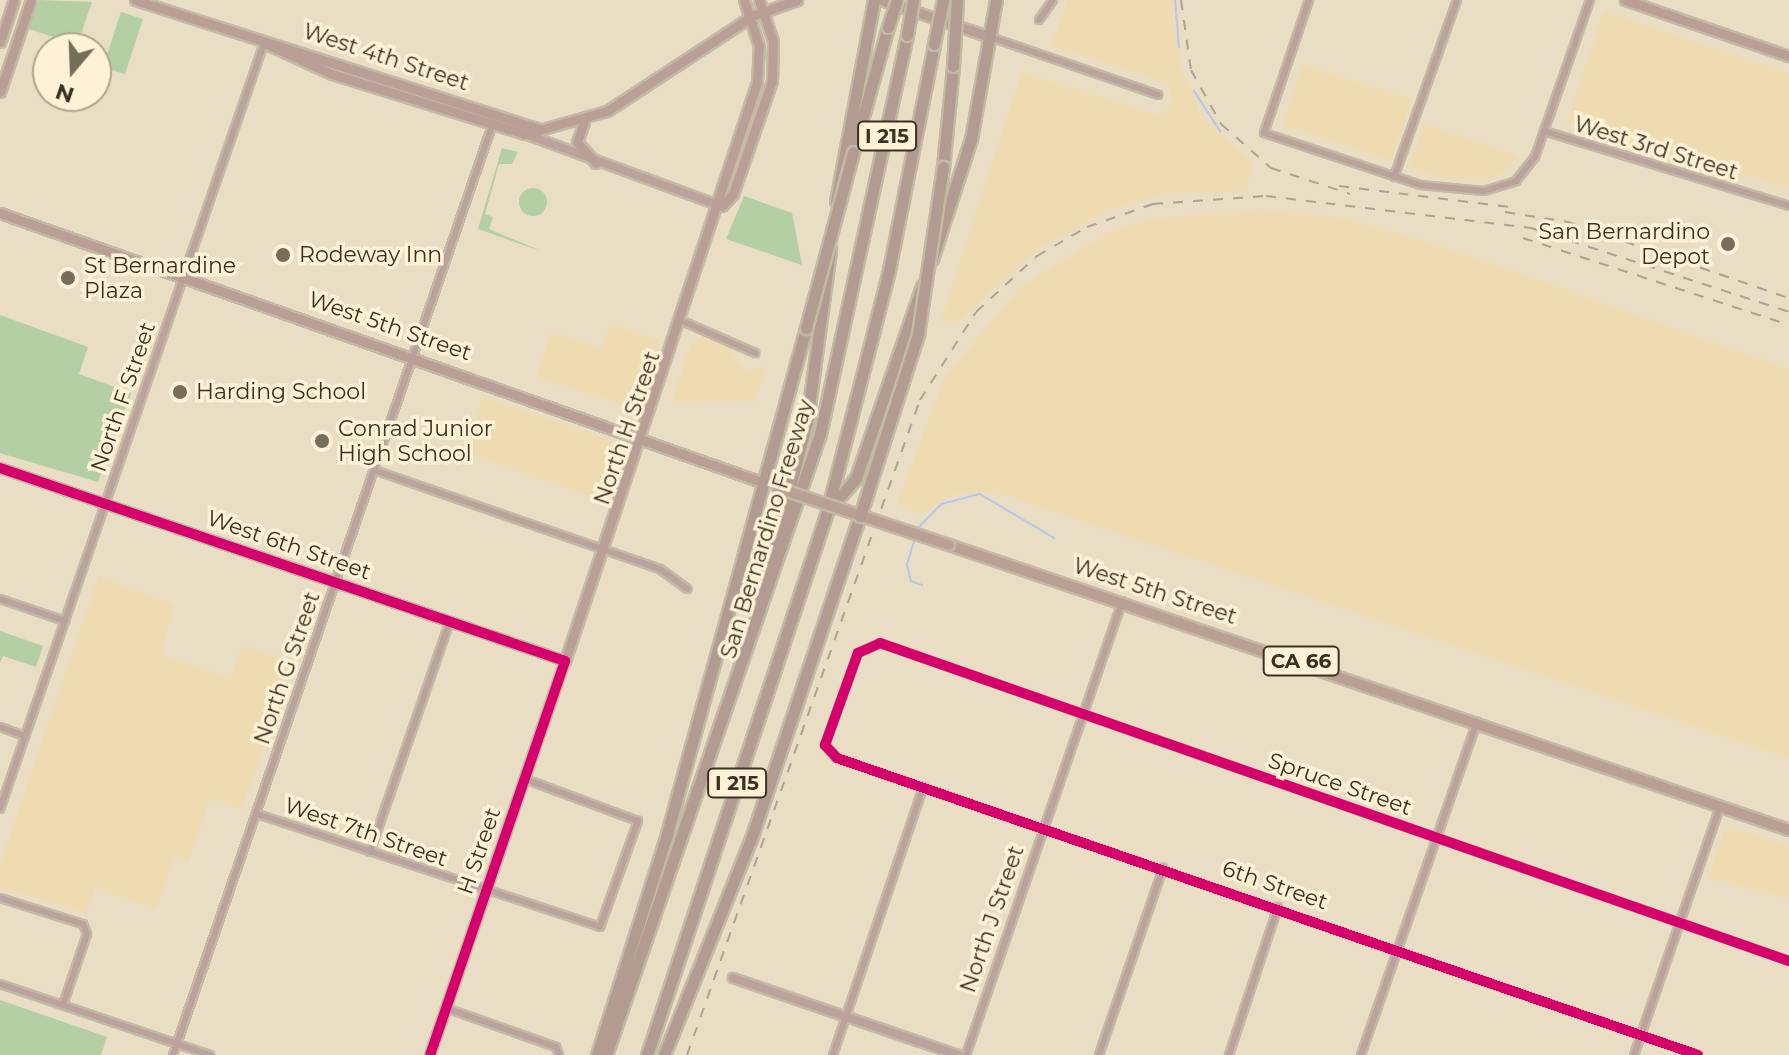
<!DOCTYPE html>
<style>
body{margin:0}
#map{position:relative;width:1789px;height:1055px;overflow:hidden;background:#e9ddc4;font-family:Montserrat,sans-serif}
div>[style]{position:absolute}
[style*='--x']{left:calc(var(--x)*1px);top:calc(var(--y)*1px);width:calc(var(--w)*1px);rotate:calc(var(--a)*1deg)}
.built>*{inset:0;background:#eedbb2;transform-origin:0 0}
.green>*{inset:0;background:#b3cfa3;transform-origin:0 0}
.round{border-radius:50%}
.stream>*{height:2px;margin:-1px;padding:0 1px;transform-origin:1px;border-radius:1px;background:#b7c6e9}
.roads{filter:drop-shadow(2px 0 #c3baa6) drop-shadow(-2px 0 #c3baa6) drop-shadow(0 2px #c3baa6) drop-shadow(0 -2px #c3baa6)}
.minor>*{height:6px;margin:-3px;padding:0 3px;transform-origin:3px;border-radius:3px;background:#bba29c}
.tertiary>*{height:8px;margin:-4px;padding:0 4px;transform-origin:4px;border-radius:4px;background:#bba29c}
.secondary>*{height:9px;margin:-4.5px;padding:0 4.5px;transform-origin:4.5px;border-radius:4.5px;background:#b99f96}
.primary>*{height:10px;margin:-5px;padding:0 5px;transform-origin:5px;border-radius:5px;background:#ba9f95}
.motorway>*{height:11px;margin:-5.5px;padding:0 5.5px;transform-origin:5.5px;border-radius:5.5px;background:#b29c91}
.rail>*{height:2px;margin-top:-1px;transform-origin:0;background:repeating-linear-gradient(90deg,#b0a194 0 10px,transparent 0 20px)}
.bridges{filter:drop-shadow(2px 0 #c3baa6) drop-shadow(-2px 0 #c3baa6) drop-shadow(0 2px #c3baa6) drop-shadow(0 -2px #c3baa6)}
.primary-bridge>*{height:10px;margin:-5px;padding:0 5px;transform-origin:5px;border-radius:5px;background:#ba9f95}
.motorway-bridge>*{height:11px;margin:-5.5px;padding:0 5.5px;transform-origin:5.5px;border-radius:5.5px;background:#b29c91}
.cycleway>*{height:10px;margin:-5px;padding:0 5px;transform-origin:5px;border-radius:5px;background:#d6006c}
.dots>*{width:22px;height:22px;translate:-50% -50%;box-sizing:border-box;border:4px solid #fef1d5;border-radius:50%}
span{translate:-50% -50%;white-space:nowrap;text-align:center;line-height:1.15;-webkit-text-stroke:7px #fef1d5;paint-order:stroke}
.shield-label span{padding:2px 6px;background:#fef1d5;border:2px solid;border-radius:6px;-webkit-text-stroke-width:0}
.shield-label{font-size:20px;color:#3a3220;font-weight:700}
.street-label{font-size:22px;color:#3a3220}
.poi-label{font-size:22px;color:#3a3220}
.right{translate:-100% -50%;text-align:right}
.left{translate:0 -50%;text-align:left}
.north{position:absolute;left:32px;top:32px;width:80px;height:80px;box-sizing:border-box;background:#fef1d5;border:2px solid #b0a58d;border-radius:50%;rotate:199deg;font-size:22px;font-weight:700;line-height:32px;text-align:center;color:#3a3220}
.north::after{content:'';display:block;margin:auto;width:28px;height:36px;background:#776e59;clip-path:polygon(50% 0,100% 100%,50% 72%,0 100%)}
</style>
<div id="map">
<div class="built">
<div style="clip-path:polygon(1068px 0,1172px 0,1180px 65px,1204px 121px,1252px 161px,1247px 191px,1167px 194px,1112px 209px,1038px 249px,955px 325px,941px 321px,1022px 72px,1158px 115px,1173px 104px,1168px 83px,1051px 46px)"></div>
<div style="clip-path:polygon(1604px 11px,1789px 73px,1789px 189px,1567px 123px)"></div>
<div style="left:1303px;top:64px;width:114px;height:65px;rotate:18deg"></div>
<div style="clip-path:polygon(1424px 124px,1519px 156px,1503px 174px,1482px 181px,1433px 176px,1408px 167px)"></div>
<div style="clip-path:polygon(1264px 209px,1347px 218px,1460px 252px,1789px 369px,1789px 759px,994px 492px,951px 495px,922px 514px,897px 504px,944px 379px,1020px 287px,1105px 234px,1145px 219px)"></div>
<div style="clip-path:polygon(611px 323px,659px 340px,634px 408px,536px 378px,551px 332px,602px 348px)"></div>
<div style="clip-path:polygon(703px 337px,726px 344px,745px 371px,767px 367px,754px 401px,671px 403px,691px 343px)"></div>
<div style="left:483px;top:397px;width:146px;height:59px;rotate:19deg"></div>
<div style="clip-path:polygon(99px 576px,173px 604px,162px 655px,231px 678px,243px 645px,293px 662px,242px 809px,210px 798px,188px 862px,174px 858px,156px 909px,95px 888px,86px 913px,0 888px,0 864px)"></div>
<div style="clip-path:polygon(1733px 827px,1789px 846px,1789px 899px,1708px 878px,1723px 833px)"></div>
</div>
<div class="green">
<div style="clip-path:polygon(39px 0,92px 2px,77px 45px,29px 29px)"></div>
<div style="left:121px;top:12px;width:23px;height:58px;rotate:18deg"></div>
<div style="clip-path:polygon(502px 148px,518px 152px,512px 164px,499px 164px,485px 214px,493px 217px,489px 229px,541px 251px,478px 229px)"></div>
<div class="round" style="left:519px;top:188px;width:28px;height:28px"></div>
<div style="clip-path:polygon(744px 196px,792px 213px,802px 265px,726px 239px)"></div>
<div style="clip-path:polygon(0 315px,88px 347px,79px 374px,131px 393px,98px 482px,0 453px)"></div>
<div style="clip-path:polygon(0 631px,43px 646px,36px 667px,3px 656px,0 663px)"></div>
<div style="clip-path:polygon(0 1000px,107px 1037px,101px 1055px,0 1055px)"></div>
</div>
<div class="stream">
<div style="--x:1175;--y:0;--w:47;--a:85.1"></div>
<div style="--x:1194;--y:91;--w:48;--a:57"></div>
<div style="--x:918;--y:528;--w:33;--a:-46"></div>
<div style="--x:941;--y:504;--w:40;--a:-14.4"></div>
<div style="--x:980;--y:494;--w:86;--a:30.7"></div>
<div style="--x:915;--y:538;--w:28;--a:107"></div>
<div style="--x:907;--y:565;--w:16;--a:76"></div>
<div style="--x:911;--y:581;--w:12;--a:20"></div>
</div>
<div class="roads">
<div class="minor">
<div style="--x:1309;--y:0;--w:140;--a:108.7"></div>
<div style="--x:1264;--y:133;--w:164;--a:18.4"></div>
<div style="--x:1420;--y:185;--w:64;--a:5.4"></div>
<div style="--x:1484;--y:191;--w:34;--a:-17"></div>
<div style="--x:1516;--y:181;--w:31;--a:-52"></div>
<div style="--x:1535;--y:157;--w:166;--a:-70.7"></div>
<div style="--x:1039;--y:20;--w:24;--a:-55"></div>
<div style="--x:990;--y:37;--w:178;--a:19"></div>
<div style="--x:1544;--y:131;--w:256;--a:17"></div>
<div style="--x:1394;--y:177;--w:188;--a:-70.4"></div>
<div style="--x:682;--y:321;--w:80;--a:23.7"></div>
<div style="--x:374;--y:470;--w:303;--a:19.1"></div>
<div style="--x:660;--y:569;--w:34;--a:36"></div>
<div style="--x:0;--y:599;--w:69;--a:18.7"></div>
<div style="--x:0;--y:727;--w:27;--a:20"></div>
<div style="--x:0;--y:809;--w:810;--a:-70.98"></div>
<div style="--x:257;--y:814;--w:361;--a:18.2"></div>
<div style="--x:600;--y:927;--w:113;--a:-70.3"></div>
<div style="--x:638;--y:821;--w:121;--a:-159.6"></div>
<div style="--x:370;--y:852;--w:244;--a:-70.9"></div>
<div style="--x:0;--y:898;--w:87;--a:17.4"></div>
<div style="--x:83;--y:924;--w:11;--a:68"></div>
<div style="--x:87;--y:934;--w:75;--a:108.7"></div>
<div style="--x:0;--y:984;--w:222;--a:18.7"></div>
<div style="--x:446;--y:1008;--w:117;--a:19.5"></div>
<div style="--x:556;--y:1047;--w:9;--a:69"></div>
<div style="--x:173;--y:1055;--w:985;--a:-71.05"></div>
<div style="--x:833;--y:1055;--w:283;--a:-71.4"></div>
<div style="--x:966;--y:1055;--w:480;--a:-71"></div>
<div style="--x:1099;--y:1055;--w:198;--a:-71.1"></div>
<div style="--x:1229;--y:1055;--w:156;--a:-71.7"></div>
<div style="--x:1361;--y:1055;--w:353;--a:-70.8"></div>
<div style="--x:1634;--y:1055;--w:263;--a:-70.9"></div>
<div style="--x:1698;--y:1055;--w:911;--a:-160.97"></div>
<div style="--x:837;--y:758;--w:18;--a:-133"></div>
<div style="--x:825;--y:745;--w:98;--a:-70.3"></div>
<div style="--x:858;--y:653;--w:24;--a:-24"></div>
<div style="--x:880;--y:643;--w:963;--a:19.28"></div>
</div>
<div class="tertiary">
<div style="--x:525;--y:134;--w:209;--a:20.2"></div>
<div style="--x:0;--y:468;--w:597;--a:18.86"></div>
<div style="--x:565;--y:661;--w:416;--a:108.9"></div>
<div style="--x:733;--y:978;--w:238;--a:18.9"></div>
</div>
<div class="secondary">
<div style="--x:135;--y:0;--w:423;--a:17.7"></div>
<div style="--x:881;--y:0;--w:115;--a:18.7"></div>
<div style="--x:1625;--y:0;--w:173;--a:18.9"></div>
<div style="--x:0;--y:42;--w:44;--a:-71.6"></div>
<div style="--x:264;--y:43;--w:75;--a:24.5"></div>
<div style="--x:332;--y:74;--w:202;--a:17.3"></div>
<div style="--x:525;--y:134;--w:85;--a:-15.7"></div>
<div style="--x:607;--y:111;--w:173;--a:-33.2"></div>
<div style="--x:752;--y:16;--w:48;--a:-19.6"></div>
<div style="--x:0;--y:92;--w:97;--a:-71.4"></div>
<div style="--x:584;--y:122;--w:21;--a:109"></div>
<div style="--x:577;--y:142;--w:28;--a:48"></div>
<div style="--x:722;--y:206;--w:16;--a:-47"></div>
<div style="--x:733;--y:194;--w:120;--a:-71"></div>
<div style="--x:772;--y:81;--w:40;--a:-88.6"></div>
<div style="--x:773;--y:41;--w:43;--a:-108.9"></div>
<div style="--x:0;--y:213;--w:810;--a:19.46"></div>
<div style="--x:565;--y:661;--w:610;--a:-71.65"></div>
<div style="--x:757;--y:82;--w:36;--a:-87"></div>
<div style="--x:759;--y:46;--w:48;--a:-108.1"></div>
</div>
<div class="primary">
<div style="--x:949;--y:545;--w:887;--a:18.74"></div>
</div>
<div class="motorway">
<div style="--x:853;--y:152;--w:130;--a:-74.4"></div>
<div style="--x:943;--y:167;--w:101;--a:-84.3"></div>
<div style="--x:836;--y:201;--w:205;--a:-79.3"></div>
<div style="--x:932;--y:259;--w:126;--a:-72"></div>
<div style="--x:971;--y:139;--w:141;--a:-79.8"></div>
<div style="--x:830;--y:508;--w:40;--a:-49"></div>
<div style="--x:856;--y:478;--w:203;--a:-71"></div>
<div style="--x:761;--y:598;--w:183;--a:-75.4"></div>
<div style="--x:807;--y:421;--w:173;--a:-82.3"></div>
<div style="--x:597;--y:1055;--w:232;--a:-72.4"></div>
<div style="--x:667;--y:834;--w:525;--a:-74.64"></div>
<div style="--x:606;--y:1055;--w:657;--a:-70.99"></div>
<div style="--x:820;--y:434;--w:408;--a:-77.7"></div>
<div style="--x:647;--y:1055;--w:572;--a:-71.66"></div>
<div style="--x:827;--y:512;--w:250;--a:-75.6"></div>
<div style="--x:889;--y:270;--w:230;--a:-78.7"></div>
<div style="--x:664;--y:1055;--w:233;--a:-68.1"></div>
<div style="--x:751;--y:839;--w:341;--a:-71.4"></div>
</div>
</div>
<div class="rail">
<div style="--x:1181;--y:0;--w:71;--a:81.9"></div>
<div style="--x:1191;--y:70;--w:62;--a:60.9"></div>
<div style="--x:1221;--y:124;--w:67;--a:41.3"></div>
<div style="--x:1271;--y:168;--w:83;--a:18.2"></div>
<div style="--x:1339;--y:186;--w:180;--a:7"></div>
<div style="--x:1505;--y:212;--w:64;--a:9"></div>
<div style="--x:1568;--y:222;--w:234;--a:19"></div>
<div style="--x:1523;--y:238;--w:280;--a:18.1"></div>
<div style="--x:687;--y:1055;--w:695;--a:-70.42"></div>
<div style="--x:920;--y:400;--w:104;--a:-57.5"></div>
<div style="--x:976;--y:312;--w:83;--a:-42.6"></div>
<div style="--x:1037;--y:256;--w:58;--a:-30.1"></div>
<div style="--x:1087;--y:227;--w:70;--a:-19.2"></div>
<div style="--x:1153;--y:204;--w:113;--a:-4"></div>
<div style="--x:1266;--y:196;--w:267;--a:6.9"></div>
<div style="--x:1531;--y:228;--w:271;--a:18"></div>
</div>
<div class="bridges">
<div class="primary-bridge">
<div style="--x:778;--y:488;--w:180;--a:18.4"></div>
</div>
<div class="motorway-bridge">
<div style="--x:888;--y:27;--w:28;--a:-72"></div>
<div style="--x:907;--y:35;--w:36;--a:-80"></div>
<div style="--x:934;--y:44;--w:45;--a:-78.4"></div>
<div style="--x:953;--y:66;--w:66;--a:-86.5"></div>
<div style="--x:806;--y:328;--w:182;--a:-75"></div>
<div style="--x:860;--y:516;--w:191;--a:-72.3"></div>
<div style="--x:918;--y:334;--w:169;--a:-81.5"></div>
</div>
</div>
<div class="cycleway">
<div style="--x:0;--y:468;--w:597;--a:18.86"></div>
<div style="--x:565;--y:661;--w:416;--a:108.9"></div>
<div style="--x:1698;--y:1055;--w:911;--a:-160.97"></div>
<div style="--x:837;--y:758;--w:18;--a:-133"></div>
<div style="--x:825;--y:745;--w:98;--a:-70.3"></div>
<div style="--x:858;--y:653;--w:24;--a:-24"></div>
<div style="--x:880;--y:643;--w:963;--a:19.28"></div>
</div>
<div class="dots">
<div style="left:1728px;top:244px;background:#776e59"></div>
<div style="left:283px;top:255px;background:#776e59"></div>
<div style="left:68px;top:278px;background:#776e59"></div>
<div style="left:180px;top:392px;background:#776e59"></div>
<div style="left:322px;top:441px;background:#776e59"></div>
</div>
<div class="shield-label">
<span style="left:887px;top:136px">I 215</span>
<span style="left:1301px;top:661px">CA 66</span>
<span style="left:737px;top:783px">I 215</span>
</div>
<div class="street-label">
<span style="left:386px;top:57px;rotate:18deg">West 4th Street</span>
<span style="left:1656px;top:148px;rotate:17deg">West 3rd Street</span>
<span style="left:390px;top:326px;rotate:19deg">West 5th Street</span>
<span style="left:123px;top:397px;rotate:-71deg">North F Street</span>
<span style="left:627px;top:428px;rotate:-71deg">North H Street</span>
<span style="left:767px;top:529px;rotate:-73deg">San Bernardino Freeway</span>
<span style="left:289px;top:545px;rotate:19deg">West 6th Street</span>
<span style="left:1155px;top:591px;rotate:18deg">West 5th Street</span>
<span style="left:287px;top:668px;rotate:-71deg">North G Street</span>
<span style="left:1340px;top:784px;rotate:19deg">Spruce Street</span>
<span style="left:366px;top:832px;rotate:19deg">West 7th Street</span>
<span style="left:479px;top:851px;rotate:-71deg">H Street</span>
<span style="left:1275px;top:885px;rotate:19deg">6th Street</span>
<span style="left:992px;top:919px;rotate:-71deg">North J Street</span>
</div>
<div class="poi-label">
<span class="right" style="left:1710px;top:244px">San Bernardino<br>Depot</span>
<span class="left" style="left:299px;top:255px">Rodeway Inn</span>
<span class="left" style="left:84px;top:278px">St Bernardine<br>Plaza</span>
<span class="left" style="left:196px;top:392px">Harding School</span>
<span class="left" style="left:338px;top:441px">Conrad Junior<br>High School</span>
</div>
<div class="north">N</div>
</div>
